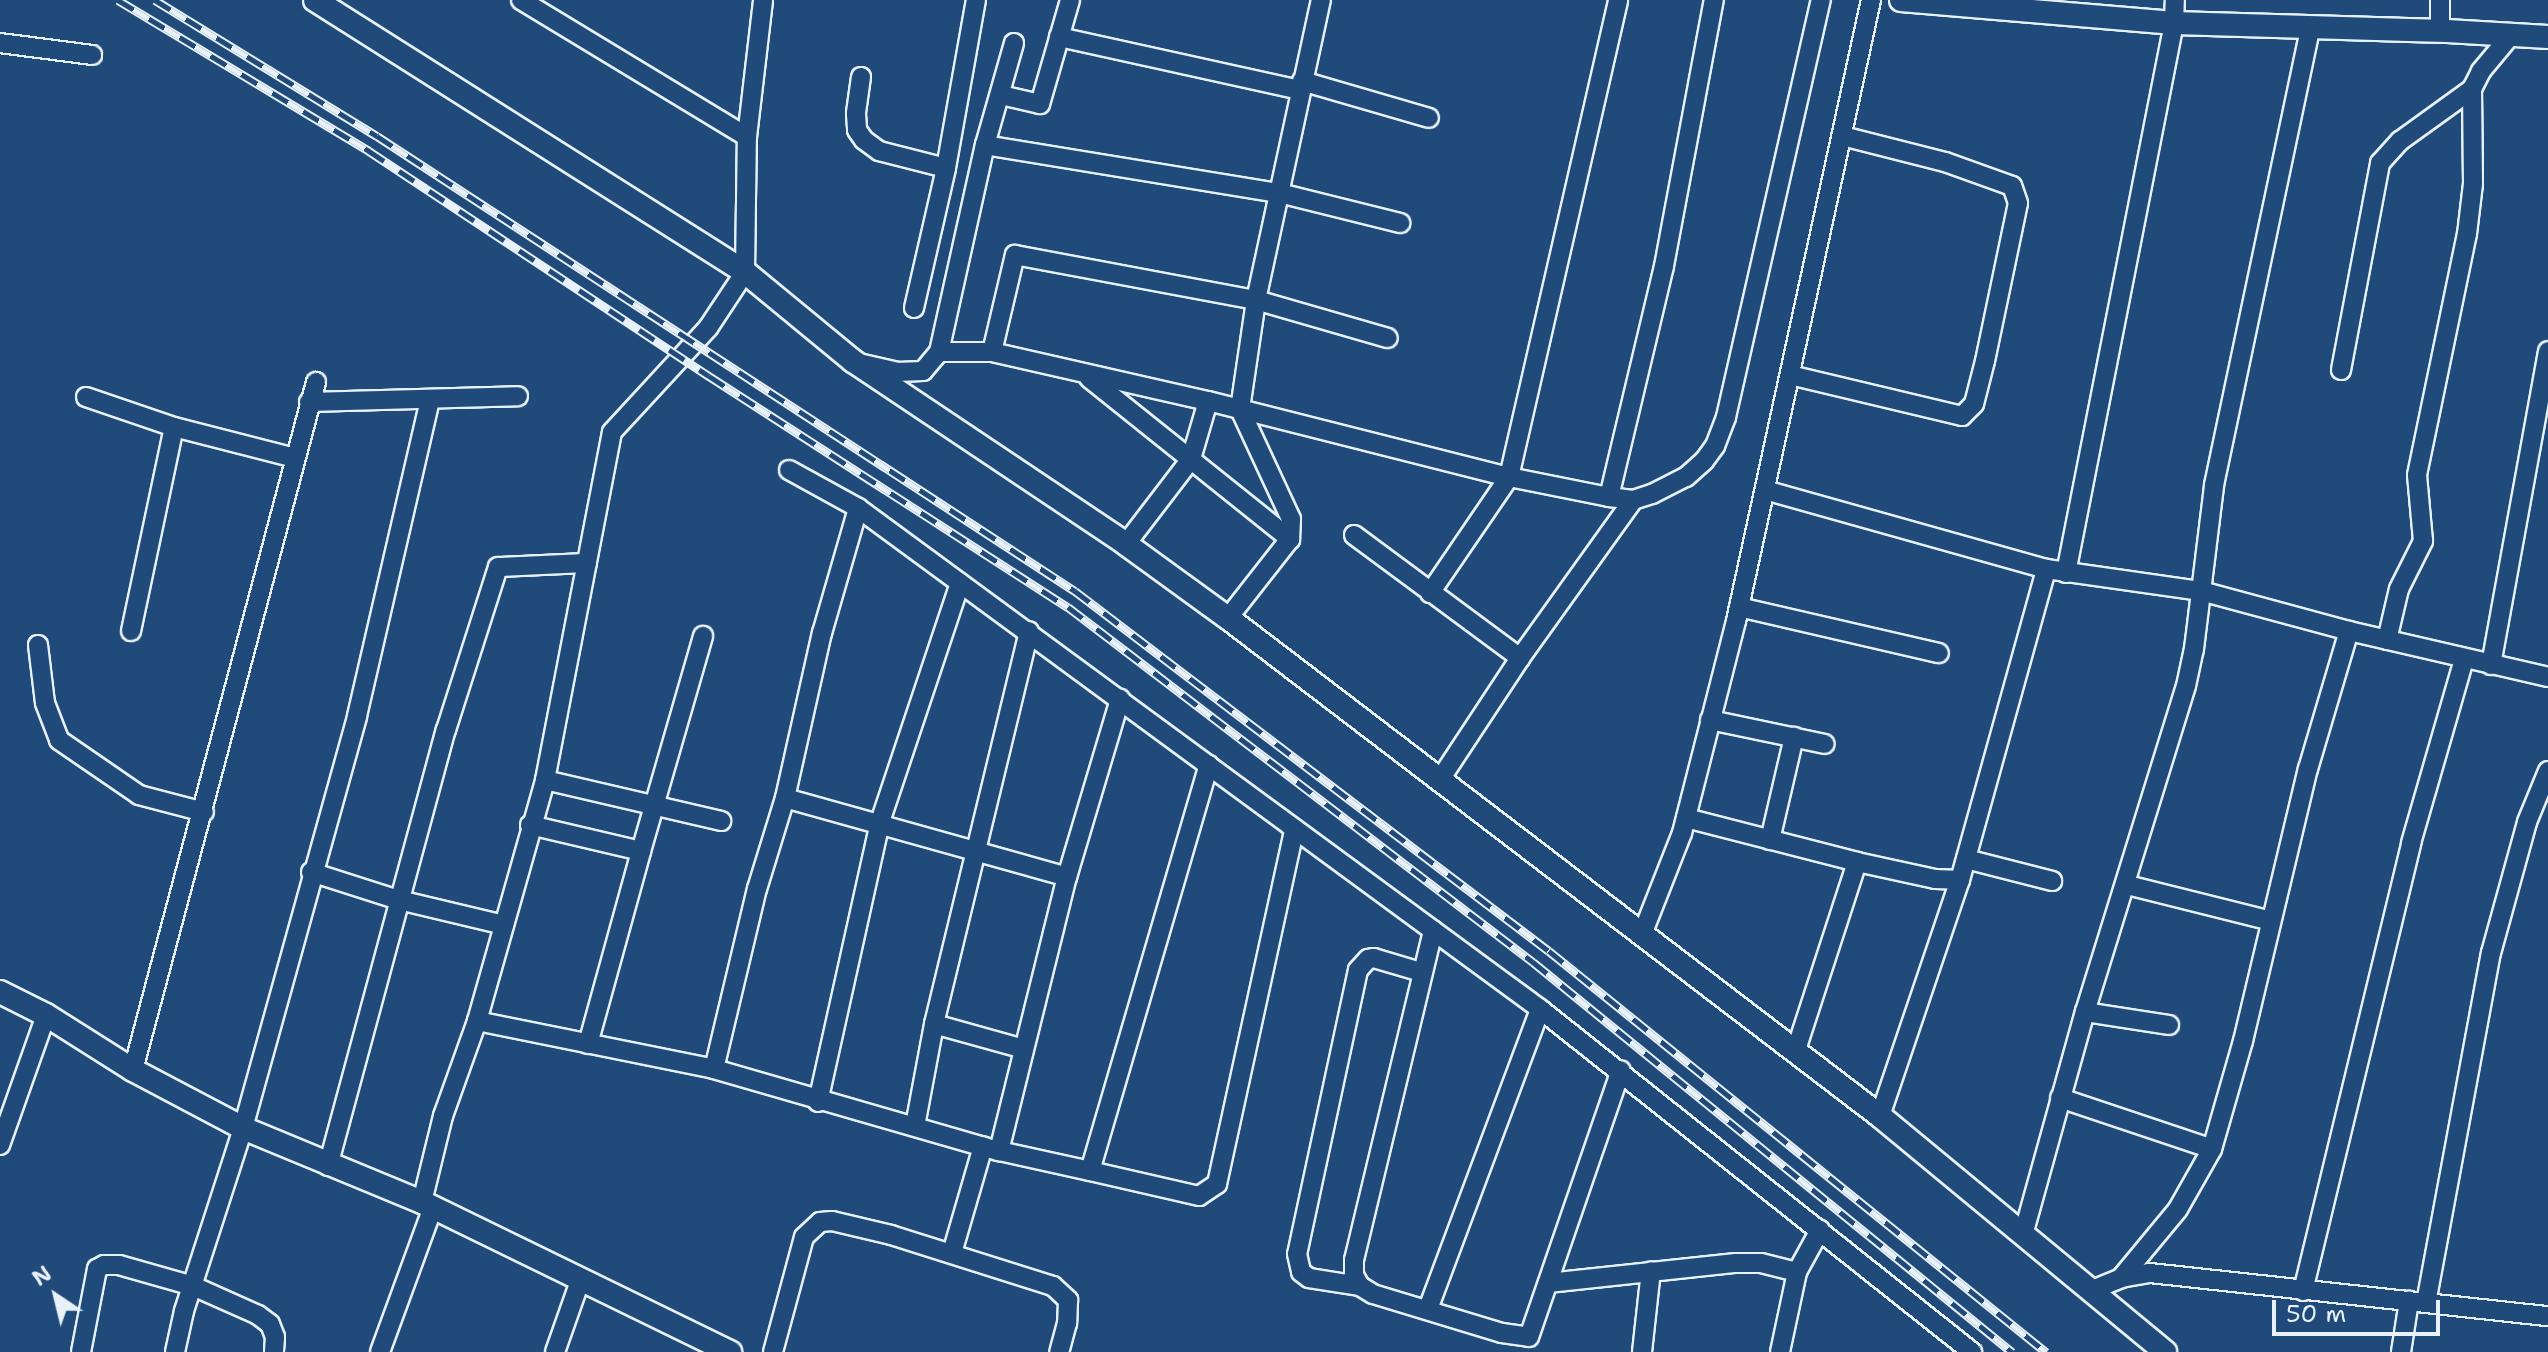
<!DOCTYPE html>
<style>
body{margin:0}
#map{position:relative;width:2548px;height:1352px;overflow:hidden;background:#1f4a7a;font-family:"Shantell Sans",sans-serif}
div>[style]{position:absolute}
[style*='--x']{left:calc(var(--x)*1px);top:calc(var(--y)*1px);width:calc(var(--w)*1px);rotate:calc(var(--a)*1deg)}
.roads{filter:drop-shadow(2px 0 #e8f1f8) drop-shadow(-2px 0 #e8f1f8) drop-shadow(0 2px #e8f1f8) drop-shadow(0 -2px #e8f1f8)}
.minor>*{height:18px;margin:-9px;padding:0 9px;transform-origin:9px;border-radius:9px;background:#1f4a7a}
.tertiary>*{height:22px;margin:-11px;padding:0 11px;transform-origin:11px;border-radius:11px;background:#1f4a7a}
.rail>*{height:9px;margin-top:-4.5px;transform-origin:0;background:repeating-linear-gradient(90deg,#1f4a7a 0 18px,#e8f1f8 0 36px);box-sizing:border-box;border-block:2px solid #e8f1f8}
span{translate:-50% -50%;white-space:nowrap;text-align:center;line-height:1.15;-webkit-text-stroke:6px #1f4a7a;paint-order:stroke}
.north{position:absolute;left:16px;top:1256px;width:80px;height:80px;-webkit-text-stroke:6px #1f4a7a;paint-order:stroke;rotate:325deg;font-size:22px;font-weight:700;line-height:32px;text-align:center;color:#e8f1f8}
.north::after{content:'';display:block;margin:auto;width:28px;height:36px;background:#e8f1f8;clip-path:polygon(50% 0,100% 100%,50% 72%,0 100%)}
.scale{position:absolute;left:2272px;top:1300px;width:168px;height:36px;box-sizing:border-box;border:4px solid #e8f1f8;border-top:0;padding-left:10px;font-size:24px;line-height:28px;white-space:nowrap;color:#e8f1f8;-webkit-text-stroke:6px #1f4a7a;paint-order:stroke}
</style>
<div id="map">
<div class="roads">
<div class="minor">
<div style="--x:521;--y:0;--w:264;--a:31.2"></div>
<div style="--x:2440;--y:30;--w:30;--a:-90"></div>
<div style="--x:1059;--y:37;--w:247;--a:12.4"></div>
<div style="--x:0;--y:43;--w:93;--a:7.4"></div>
<div style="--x:861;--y:77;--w:37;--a:98"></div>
<div style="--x:856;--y:114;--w:16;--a:86"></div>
<div style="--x:857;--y:130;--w:12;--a:55"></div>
<div style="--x:864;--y:140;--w:19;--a:36"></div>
<div style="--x:879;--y:151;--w:69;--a:14.2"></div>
<div style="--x:1302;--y:81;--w:132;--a:16.2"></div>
<div style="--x:1001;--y:95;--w:40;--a:13"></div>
<div style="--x:1040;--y:104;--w:108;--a:-73.9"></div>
<div style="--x:985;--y:145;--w:298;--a:9.3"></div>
<div style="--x:1279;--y:193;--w:125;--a:13.9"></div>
<div style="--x:914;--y:308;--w:144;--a:-77.1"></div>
<div style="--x:946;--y:168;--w:171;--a:-79.9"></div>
<div style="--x:939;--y:352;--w:212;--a:-77.5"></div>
<div style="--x:985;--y:145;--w:106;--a:-74.1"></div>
<div style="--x:992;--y:352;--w:100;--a:-76.7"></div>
<div style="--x:1015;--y:255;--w:245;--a:10.6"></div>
<div style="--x:1256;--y:300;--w:137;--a:16.1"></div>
<div style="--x:863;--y:364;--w:35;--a:13"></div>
<div style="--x:897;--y:372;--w:26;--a:-2"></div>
<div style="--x:923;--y:371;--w:25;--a:-50"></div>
<div style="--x:939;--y:352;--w:53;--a:0"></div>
<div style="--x:992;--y:352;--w:221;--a:12.8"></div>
<div style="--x:1208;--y:401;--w:310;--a:14.2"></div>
<div style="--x:1509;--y:477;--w:102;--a:11.3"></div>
<div style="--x:1609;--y:497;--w:24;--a:7"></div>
<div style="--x:1633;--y:500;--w:20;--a:-18"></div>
<div style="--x:1652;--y:494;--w:38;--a:-27"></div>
<div style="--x:1686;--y:477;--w:24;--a:-42"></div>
<div style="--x:1704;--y:461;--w:19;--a:-54"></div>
<div style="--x:1715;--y:446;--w:31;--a:-69"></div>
<div style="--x:1726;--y:417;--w:428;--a:-77.2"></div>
<div style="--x:2341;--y:370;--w:211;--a:-79.3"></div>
<div style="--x:2380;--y:163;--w:30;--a:-48"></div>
<div style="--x:2400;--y:141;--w:89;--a:-35.8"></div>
<div style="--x:1790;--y:375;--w:177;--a:13.4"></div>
<div style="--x:1962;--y:416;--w:17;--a:-45"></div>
<div style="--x:1974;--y:404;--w:44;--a:-75.7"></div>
<div style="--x:1985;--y:361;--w:161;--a:-78.2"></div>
<div style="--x:2018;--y:203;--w:18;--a:-109"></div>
<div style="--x:2012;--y:186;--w:71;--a:-160.3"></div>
<div style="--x:1945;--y:162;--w:106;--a:-165.8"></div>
<div style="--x:1089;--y:378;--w:258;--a:38.7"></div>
<div style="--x:86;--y:397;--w:93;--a:18.8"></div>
<div style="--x:174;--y:427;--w:125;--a:14.4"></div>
<div style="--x:309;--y:402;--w:209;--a:-1.6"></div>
<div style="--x:789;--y:470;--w:79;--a:28.8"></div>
<div style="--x:858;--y:508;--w:846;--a:36.3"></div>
<div style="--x:1540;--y:1009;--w:552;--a:38.45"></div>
<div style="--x:1765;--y:490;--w:292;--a:15.7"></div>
<div style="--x:2046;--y:569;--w:157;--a:8.1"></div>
<div style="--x:2201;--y:591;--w:153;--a:15.1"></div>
<div style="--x:2349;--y:631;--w:204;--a:13"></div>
<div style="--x:1609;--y:497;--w:237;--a:-76.6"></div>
<div style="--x:1664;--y:266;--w:271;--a:-79.4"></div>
<div style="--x:1354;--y:535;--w:207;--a:36.5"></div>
<div style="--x:1126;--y:544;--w:107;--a:-52.6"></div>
<div style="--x:1191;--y:459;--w:60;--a:-73.7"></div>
<div style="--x:2066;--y:573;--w:561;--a:-78.89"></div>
<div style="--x:2174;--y:23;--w:23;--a:-88"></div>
<div style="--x:1430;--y:593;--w:140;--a:-55.7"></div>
<div style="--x:1509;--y:477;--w:489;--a:-77.1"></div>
<div style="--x:1739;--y:607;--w:205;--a:13"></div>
<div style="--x:1228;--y:618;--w:100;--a:-51.9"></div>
<div style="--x:1290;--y:539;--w:20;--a:-87"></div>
<div style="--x:1291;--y:519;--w:121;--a:-114.9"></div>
<div style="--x:1240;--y:409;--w:110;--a:-81.6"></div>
<div style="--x:1256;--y:300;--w:307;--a:-77.8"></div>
<div style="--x:131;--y:631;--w:208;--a:-78.1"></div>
<div style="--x:2387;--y:640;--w:52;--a:-76.8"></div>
<div style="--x:2399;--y:589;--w:54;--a:-63.4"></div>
<div style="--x:2423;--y:541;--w:66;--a:-95.2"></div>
<div style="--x:2417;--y:475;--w:246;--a:-78.3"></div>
<div style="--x:2467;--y:234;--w:50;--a:-83.2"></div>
<div style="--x:2473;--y:184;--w:95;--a:-90.6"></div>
<div style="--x:2472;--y:89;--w:20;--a:-63"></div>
<div style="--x:2481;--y:71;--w:47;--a:-50.2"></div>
<div style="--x:38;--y:645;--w:58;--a:83.1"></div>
<div style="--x:45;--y:703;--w:40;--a:69"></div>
<div style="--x:59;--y:740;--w:97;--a:34.5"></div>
<div style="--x:139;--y:795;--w:67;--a:14.7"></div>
<div style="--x:2491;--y:665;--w:319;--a:-79.7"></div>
<div style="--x:1710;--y:720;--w:117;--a:11.8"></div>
<div style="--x:545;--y:780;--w:181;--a:13.1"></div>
<div style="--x:1439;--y:781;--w:147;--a:-56.6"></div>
<div style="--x:1520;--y:658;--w:194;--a:-54.4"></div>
<div style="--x:785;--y:798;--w:293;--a:15.6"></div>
<div style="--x:1686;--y:818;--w:177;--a:14.4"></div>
<div style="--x:1857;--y:862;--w:80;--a:12.3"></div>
<div style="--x:1935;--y:879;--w:25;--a:2"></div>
<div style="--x:530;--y:825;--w:114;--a:13.2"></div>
<div style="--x:641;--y:851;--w:224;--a:-73.9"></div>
<div style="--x:1770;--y:840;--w:106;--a:-76.9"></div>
<div style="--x:1966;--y:859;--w:89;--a:14.3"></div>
<div style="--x:311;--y:872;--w:92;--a:17.7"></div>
<div style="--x:399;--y:900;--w:108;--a:13.4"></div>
<div style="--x:2127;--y:885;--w:148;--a:14"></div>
<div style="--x:1643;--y:932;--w:106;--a:-68.5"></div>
<div style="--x:1682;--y:833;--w:219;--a:-75.7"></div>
<div style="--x:1736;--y:621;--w:636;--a:-77.74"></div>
<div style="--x:1421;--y:972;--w:49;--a:-163.4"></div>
<div style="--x:1374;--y:958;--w:6;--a:171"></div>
<div style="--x:1368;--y:959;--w:15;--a:132"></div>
<div style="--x:1358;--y:970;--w:290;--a:102.1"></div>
<div style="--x:1297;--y:1254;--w:18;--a:77"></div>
<div style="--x:1301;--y:1272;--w:10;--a:37"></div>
<div style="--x:1309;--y:1278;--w:52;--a:8.9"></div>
<div style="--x:1360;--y:1286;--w:15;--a:32"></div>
<div style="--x:1373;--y:1294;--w:135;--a:16.8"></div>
<div style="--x:1502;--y:1333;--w:27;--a:8"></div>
<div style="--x:1529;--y:1337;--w:282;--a:-71"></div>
<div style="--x:2085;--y:1012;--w:85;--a:8.8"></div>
<div style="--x:477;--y:1021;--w:242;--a:11.4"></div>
<div style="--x:714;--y:1069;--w:297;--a:16.1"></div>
<div style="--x:999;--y:1151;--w:93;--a:12.4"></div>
<div style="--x:1090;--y:1171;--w:423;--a:-73.7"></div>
<div style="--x:934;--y:1024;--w:93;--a:15.5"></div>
<div style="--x:588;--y:1044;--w:200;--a:-74.6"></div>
<div style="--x:1795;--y:1053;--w:201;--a:-72"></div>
<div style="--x:714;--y:1069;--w:185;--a:-76.6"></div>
<div style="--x:757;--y:889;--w:95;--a:-72.9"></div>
<div style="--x:785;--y:798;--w:169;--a:-77.4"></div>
<div style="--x:822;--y:633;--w:130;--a:-73.9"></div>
<div style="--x:133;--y:1070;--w:712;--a:-75.1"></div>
<div style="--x:2060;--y:1098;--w:160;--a:18.5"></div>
<div style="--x:818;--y:1102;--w:287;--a:-77.5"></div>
<div style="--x:880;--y:822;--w:252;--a:-71.5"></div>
<div style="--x:1880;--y:1116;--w:249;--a:-71.3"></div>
<div style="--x:1960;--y:880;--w:323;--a:-74.5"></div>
<div style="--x:915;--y:1126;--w:104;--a:-79.4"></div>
<div style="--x:934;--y:1024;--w:404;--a:-76.4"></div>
<div style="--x:0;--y:1145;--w:138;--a:-70.5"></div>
<div style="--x:999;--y:1151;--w:282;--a:-76.1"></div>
<div style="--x:1067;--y:877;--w:186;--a:-73.4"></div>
<div style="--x:328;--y:1166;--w:452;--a:-74.9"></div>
<div style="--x:446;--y:730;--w:171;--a:-72.3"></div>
<div style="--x:498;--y:567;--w:89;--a:-2.6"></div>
<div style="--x:1090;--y:1171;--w:112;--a:12.9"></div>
<div style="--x:1199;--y:1196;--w:22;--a:-34"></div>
<div style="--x:1217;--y:1184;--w:362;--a:-77.7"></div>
<div style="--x:422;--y:1202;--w:89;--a:-76.3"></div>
<div style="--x:443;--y:1116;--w:101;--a:-70.3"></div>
<div style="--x:477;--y:1021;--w:250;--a:-74.2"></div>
<div style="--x:545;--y:780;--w:354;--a:-79.1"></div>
<div style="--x:612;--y:432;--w:142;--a:-47.3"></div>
<div style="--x:708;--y:328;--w:67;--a:-56.5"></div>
<div style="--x:745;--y:272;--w:135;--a:-89.2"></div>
<div style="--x:747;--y:137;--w:138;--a:-83.3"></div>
<div style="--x:2023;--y:1235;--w:231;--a:-74.5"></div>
<div style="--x:2085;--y:1012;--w:341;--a:-72.8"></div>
<div style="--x:2186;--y:686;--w:38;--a:-78"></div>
<div style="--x:2194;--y:649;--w:165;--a:-83"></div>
<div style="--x:2214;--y:485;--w:469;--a:-78.1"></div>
<div style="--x:952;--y:1253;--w:111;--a:-73.8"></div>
<div style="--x:2121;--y:1278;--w:89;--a:-50.4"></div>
<div style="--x:2178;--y:1209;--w:69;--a:-60.5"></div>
<div style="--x:2212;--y:1149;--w:112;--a:-74"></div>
<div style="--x:2243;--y:1041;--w:280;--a:-76.6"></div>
<div style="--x:2308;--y:769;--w:144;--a:-73.5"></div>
<div style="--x:1548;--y:1283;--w:189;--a:-6.1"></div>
<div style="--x:1736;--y:1263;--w:25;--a:0"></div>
<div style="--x:1761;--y:1263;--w:37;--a:14"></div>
<div style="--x:1360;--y:1286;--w:13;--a:-119"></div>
<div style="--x:1354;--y:1275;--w:15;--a:-90"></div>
<div style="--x:1354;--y:1260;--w:339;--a:-76.5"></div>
<div style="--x:2092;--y:1290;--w:31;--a:-22"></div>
<div style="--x:2121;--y:1278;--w:29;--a:-10"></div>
<div style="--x:2150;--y:1273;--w:400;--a:6.2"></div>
<div style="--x:2303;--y:1291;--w:461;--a:-76.4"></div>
<div style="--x:2411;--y:843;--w:191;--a:-73.9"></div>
<div style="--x:2426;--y:1303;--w:356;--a:-79.5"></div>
<div style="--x:2491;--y:953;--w:136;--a:-74.6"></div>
<div style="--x:2527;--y:822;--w:55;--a:-67.6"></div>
<div style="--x:1428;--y:1309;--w:320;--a:-69.5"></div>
<div style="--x:81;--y:1352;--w:85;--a:-79.1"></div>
<div style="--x:97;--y:1269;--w:8;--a:-30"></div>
<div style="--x:104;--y:1265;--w:15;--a:0"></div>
<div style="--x:119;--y:1265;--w:77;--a:15.8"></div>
<div style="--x:193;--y:1286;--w:71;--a:24"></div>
<div style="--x:258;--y:1315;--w:15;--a:37"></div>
<div style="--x:270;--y:1324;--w:14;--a:69"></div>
<div style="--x:275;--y:1337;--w:15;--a:94"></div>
<div style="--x:175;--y:1352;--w:42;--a:-77.6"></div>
<div style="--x:184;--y:1311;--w:192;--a:-72.1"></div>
<div style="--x:243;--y:1128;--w:427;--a:-74.5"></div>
<div style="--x:357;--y:716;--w:325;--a:-77"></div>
<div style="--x:380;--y:1352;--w:154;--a:-69.9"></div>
<div style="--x:555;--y:1352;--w:75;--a:-70.6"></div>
<div style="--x:773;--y:1352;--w:119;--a:-74.9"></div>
<div style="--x:804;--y:1237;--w:22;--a:-43"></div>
<div style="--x:820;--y:1222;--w:12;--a:-5"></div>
<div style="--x:832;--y:1221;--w:61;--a:13.3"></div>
<div style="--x:891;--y:1235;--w:170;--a:17.5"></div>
<div style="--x:1053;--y:1286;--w:21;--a:43"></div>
<div style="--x:1068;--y:1300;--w:23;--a:92"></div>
<div style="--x:1067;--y:1323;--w:30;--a:105"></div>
<div style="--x:1642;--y:1352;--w:81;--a:-83.7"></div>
<div style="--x:1780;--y:1352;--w:82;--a:-78"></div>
<div style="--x:1797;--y:1272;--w:48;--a:-61.3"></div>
<div style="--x:2401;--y:1352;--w:52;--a:-81.1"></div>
</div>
<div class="tertiary">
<div style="--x:315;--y:0;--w:509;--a:32.32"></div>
<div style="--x:745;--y:272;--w:140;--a:39.5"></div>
<div style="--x:853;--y:361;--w:329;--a:33.8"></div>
<div style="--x:1126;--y:544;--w:126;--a:36"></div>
<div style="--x:1228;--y:618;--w:820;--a:37.37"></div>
<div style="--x:1880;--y:1116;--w:370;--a:39.6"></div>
<div style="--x:1901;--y:0;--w:274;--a:4.8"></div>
<div style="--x:2174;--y:23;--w:273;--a:1.7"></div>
<div style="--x:2447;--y:31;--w:101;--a:3.4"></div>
<div style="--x:0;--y:992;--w:51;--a:26.6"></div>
<div style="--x:46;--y:1015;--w:103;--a:32.3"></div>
<div style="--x:133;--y:1070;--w:124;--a:27.8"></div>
<div style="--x:243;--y:1128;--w:194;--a:22.5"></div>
<div style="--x:422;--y:1202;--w:343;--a:26"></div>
</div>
</div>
<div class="rail">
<div style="--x:118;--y:0;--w:293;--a:31"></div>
<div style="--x:369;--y:151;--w:408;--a:33.5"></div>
<div style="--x:709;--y:376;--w:427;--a:32.8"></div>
<div style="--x:1068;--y:607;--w:585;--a:37.36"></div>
<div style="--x:1533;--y:962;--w:618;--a:39.15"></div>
<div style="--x:155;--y:0;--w:260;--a:31.5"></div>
<div style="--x:377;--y:136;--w:833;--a:33.1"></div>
<div style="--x:1075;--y:591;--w:595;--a:37.22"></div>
<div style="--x:1549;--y:951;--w:639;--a:38.9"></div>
</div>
<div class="north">N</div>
<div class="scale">50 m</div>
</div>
